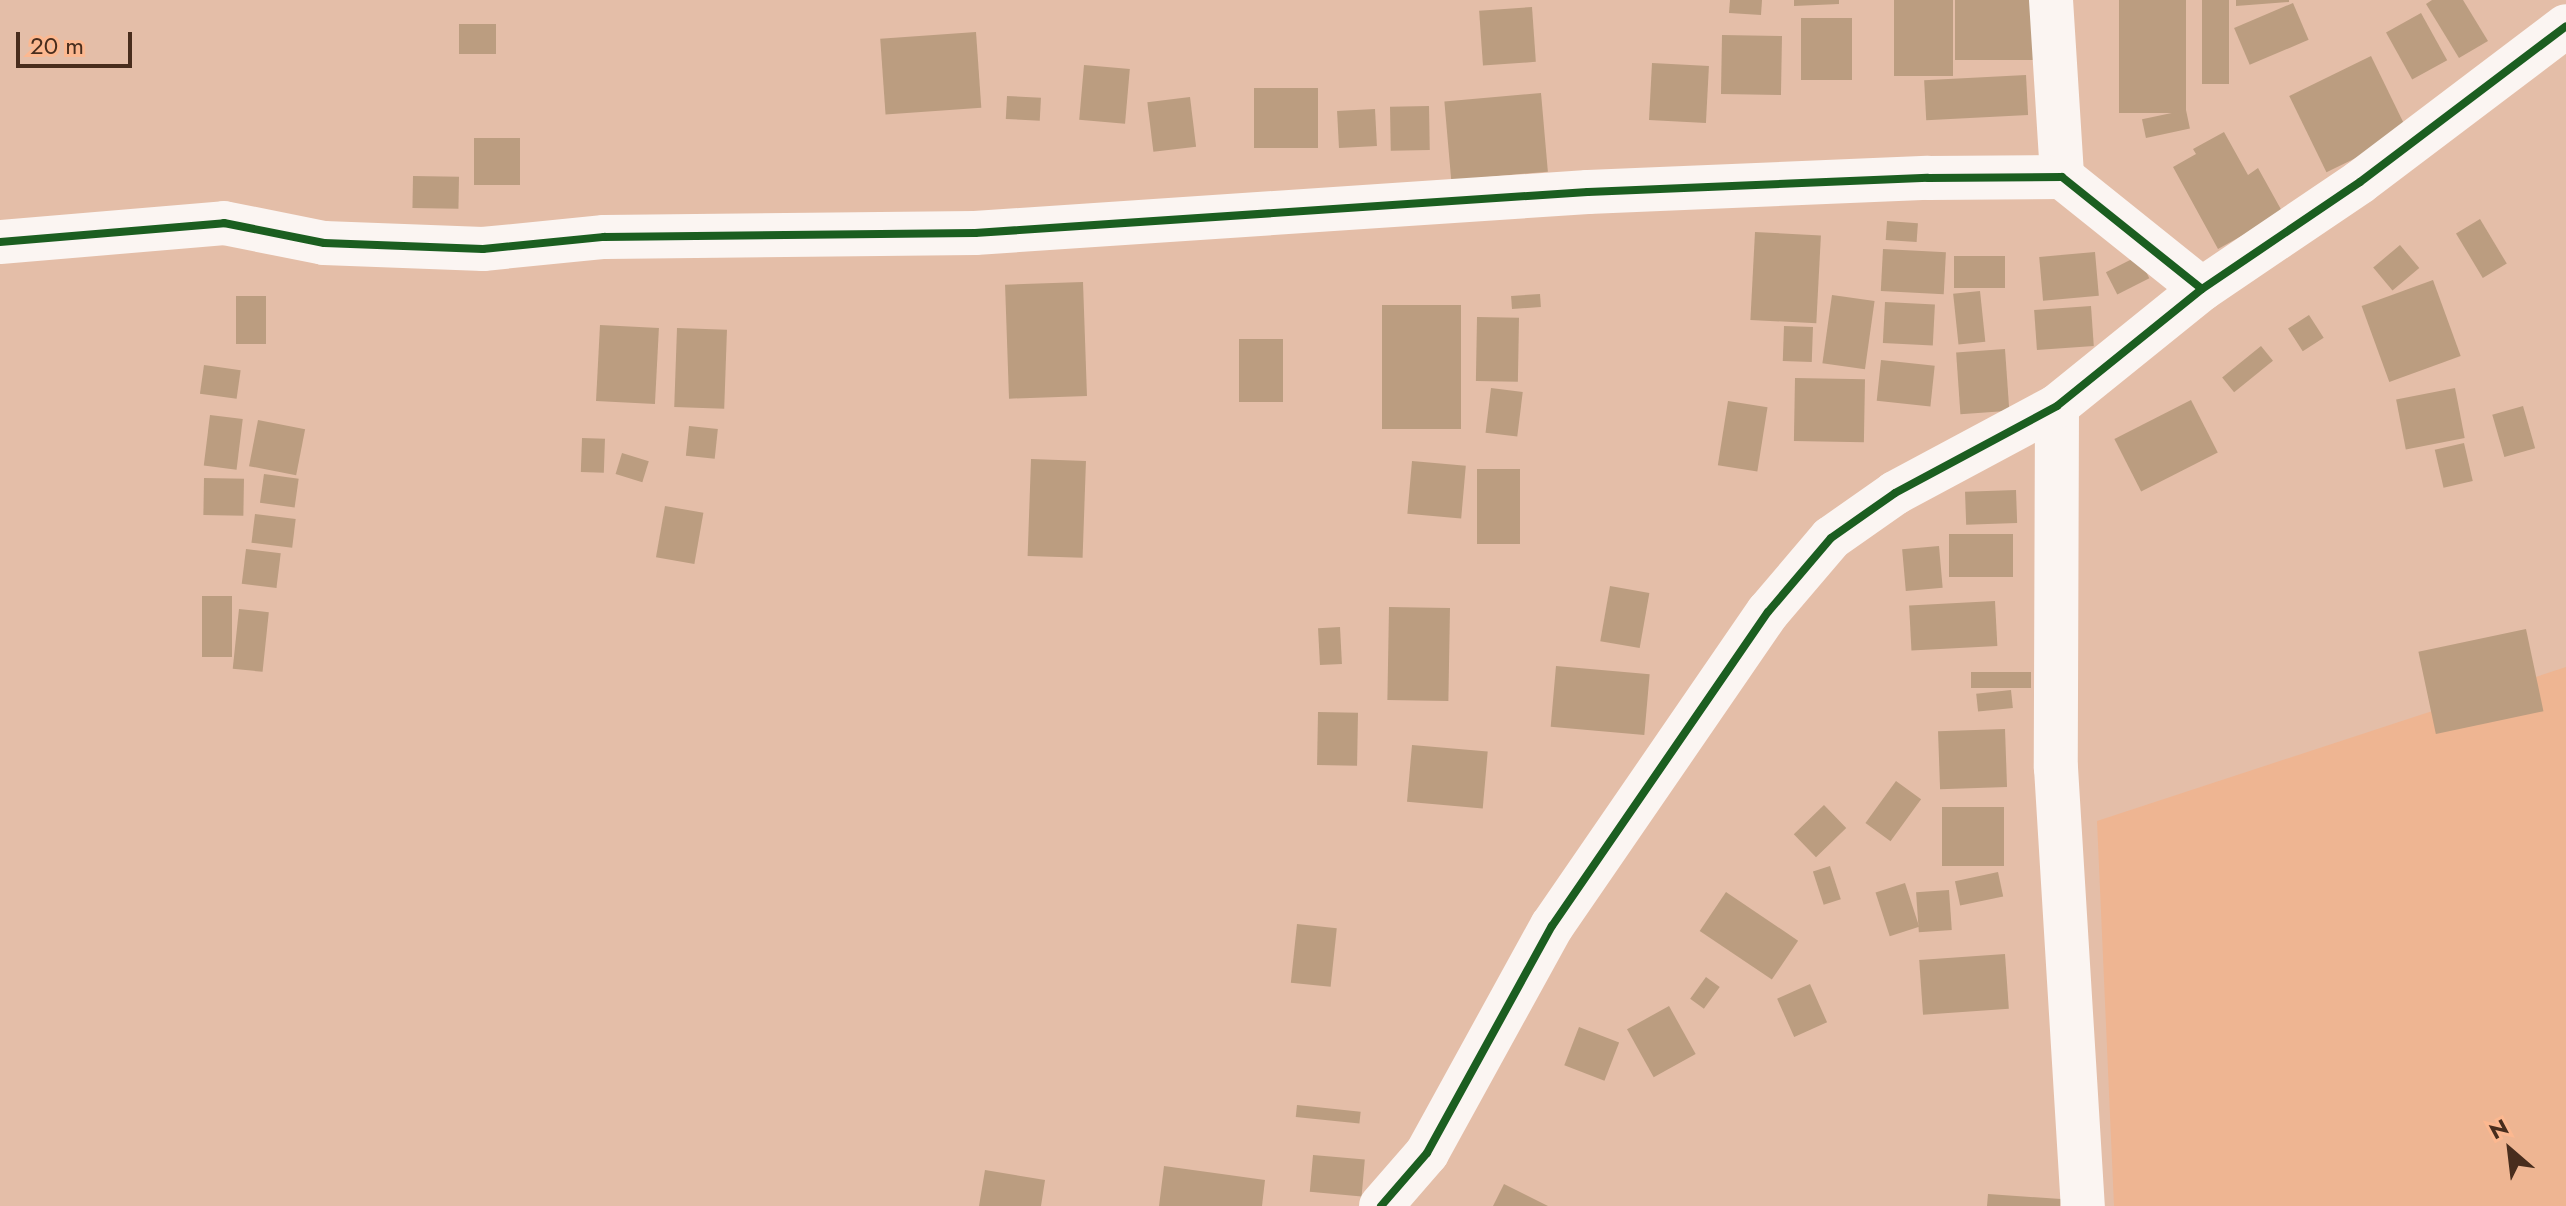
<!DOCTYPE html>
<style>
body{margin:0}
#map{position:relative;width:2566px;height:1206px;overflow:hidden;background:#e4bea8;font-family:Jost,sans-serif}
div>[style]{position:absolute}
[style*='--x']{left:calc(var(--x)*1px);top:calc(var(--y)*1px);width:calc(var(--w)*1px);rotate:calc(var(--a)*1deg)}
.built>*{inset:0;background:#eeb592}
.building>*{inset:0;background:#bb9d80;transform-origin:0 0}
.minor>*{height:44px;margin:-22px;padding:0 22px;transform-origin:22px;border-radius:22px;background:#fbf5f2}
.cycleway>*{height:8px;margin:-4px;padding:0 4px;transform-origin:4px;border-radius:4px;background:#1b5e20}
span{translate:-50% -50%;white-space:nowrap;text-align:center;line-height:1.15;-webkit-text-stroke:6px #fcb890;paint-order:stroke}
.north{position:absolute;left:2470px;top:1110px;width:80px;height:80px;-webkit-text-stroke:6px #fcb890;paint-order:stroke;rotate:332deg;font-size:22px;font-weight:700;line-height:32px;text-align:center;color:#482d1d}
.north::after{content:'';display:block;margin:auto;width:28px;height:36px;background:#482d1d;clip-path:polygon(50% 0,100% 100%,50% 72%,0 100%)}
.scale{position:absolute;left:16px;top:32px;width:116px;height:36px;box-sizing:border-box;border:4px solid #482d1d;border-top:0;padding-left:10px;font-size:24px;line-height:28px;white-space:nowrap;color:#482d1d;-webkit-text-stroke:6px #fcb890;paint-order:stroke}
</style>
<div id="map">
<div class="built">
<div style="clip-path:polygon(2566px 667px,2566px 1206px,2114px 1206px,2097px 821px)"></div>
</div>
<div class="building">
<div style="clip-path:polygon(1730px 0,1762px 0,1761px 15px,1729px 13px)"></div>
<div style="clip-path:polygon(1794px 0,1839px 0,1839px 4px,1794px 6px)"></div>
<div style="left:1894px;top:0;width:59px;height:76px"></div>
<div style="left:1955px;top:0;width:92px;height:60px"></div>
<div style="left:2119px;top:0;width:67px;height:113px"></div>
<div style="left:2202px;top:0;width:27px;height:84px"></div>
<div style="clip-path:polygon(2236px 0,2289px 0,2289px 2px,2236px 6px)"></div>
<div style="clip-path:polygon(2432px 0,2463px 0,2488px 41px,2459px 58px,2426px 4px)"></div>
<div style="left:2293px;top:3px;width:40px;height:64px;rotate:67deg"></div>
<div style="left:1532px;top:7px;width:55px;height:53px;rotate:86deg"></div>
<div style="left:2421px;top:13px;width:54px;height:40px;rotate:61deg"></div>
<div style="left:1801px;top:18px;width:51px;height:62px"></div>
<div style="left:459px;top:24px;width:37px;height:30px"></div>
<div style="left:976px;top:32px;width:76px;height:96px;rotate:86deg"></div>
<div style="left:1722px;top:35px;width:60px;height:59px;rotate:1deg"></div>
<div style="left:2371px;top:56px;width:85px;height:91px;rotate:64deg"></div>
<div style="left:1652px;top:63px;width:57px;height:57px;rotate:3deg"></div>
<div style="left:1084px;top:65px;width:46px;height:55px;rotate:5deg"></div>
<div style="left:2026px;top:75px;width:40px;height:102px;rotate:87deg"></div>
<div style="left:1254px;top:88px;width:64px;height:60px"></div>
<div style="left:1541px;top:93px;width:79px;height:97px;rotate:85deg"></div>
<div style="left:1007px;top:96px;width:34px;height:23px;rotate:3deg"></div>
<div style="left:1190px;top:97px;width:50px;height:43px;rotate:83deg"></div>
<div style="left:1429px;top:106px;width:44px;height:39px;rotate:89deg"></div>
<div style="left:1375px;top:109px;width:37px;height:38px;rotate:87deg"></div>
<div style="left:2186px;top:110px;width:19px;height:45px;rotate:78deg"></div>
<div style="clip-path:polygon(2224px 132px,2248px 175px,2258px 168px,2283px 213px,2218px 249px,2173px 167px,2196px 154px,2193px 149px)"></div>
<div style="left:474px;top:138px;width:46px;height:47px"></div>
<div style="left:413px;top:176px;width:46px;height:32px;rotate:1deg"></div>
<div style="left:2480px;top:219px;width:52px;height:28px;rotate:59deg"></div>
<div style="left:1887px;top:221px;width:31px;height:19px;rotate:4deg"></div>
<div style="left:1755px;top:232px;width:66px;height:88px;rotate:3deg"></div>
<div style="left:2400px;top:245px;width:30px;height:35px;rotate:50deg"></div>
<div style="left:1883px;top:249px;width:63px;height:42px;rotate:3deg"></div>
<div style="left:2095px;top:252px;width:44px;height:56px;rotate:85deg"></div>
<div style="left:1954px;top:256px;width:51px;height:32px"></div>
<div style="left:2138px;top:256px;width:25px;height:36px;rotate:63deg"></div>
<div style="left:2433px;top:280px;width:81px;height:76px;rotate:70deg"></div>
<div style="left:1083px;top:282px;width:114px;height:78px;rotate:88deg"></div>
<div style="left:1980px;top:291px;width:51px;height:27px;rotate:84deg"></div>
<div style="left:1540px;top:294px;width:13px;height:29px;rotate:86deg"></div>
<div style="left:1832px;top:295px;width:43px;height:69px;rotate:8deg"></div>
<div style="left:236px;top:296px;width:30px;height:48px"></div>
<div style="left:1885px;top:302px;width:50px;height:41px;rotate:3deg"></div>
<div style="left:1461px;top:305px;width:124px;height:79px;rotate:90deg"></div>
<div style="left:2091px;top:306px;width:40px;height:57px;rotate:86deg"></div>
<div style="left:2309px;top:315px;width:27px;height:25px;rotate:57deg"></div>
<div style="left:1477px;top:317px;width:42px;height:64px;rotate:1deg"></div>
<div style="left:600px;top:325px;width:59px;height:76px;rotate:3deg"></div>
<div style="left:1784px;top:326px;width:29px;height:35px;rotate:2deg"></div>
<div style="left:677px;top:328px;width:50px;height:79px;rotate:2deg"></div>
<div style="left:1283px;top:339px;width:63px;height:44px;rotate:90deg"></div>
<div style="left:2261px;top:346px;width:19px;height:50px;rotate:51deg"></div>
<div style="left:2005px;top:349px;width:62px;height:49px;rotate:86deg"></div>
<div style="left:1881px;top:360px;width:54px;height:41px;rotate:6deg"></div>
<div style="left:204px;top:365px;width:37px;height:29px;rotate:8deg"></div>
<div style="left:1795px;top:378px;width:70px;height:63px;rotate:1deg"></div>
<div style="left:1491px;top:388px;width:32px;height:45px;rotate:7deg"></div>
<div style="left:2455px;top:388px;width:51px;height:60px;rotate:79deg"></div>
<div style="left:2191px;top:400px;width:59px;height:86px;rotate:63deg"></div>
<div style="left:1728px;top:401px;width:40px;height:65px;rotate:9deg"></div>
<div style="left:2523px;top:406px;width:44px;height:32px;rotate:74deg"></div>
<div style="left:210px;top:415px;width:33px;height:51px;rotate:7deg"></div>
<div style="left:258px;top:420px;width:48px;height:47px;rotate:11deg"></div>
<div style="left:689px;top:426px;width:29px;height:30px;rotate:6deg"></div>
<div style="left:582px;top:438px;width:23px;height:34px;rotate:2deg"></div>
<div style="left:2464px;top:443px;width:39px;height:30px;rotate:77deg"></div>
<div style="left:622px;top:453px;width:28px;height:22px;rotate:17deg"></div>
<div style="left:1031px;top:459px;width:55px;height:97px;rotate:2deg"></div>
<div style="left:1412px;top:461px;width:54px;height:53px;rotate:5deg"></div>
<div style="left:1477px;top:469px;width:43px;height:75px"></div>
<div style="left:264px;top:474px;width:35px;height:29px;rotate:8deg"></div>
<div style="left:204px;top:478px;width:40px;height:37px;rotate:1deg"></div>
<div style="left:2016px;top:490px;width:33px;height:51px;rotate:88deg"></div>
<div style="left:665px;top:506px;width:39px;height:52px;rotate:10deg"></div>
<div style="left:255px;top:514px;width:41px;height:29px;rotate:7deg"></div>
<div style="left:1949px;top:534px;width:64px;height:43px"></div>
<div style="left:1939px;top:546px;width:42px;height:37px;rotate:85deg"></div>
<div style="left:246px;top:549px;width:35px;height:35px;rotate:7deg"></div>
<div style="left:1610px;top:586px;width:40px;height:56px;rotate:10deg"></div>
<div style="left:232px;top:596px;width:61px;height:30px;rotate:90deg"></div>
<div style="left:1995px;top:601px;width:45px;height:86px;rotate:87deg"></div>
<div style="left:1389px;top:607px;width:61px;height:93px;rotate:1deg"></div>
<div style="left:239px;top:609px;width:30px;height:60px;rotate:6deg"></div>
<div style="left:1340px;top:627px;width:37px;height:22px;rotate:87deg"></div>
<div style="left:2526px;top:629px;width:84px;height:110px;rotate:78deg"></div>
<div style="left:1556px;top:666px;width:94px;height:61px;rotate:5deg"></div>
<div style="left:1971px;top:672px;width:60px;height:16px"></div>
<div style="left:2011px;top:690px;width:18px;height:35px;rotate:84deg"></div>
<div style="left:1318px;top:712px;width:40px;height:53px;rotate:1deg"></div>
<div style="left:2005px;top:729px;width:58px;height:67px;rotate:88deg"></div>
<div style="left:1412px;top:745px;width:76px;height:57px;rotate:5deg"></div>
<div style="left:1896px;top:781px;width:31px;height:52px;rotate:36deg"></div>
<div style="left:1824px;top:805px;width:32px;height:42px;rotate:46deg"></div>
<div style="left:1942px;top:807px;width:62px;height:59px"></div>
<div style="left:1830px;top:866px;width:35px;height:18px;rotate:72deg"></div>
<div style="left:1998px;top:872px;width:25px;height:44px;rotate:78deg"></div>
<div style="left:1905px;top:883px;width:46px;height:31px;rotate:72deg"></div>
<div style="left:1949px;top:890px;width:40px;height:33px;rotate:86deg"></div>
<div style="left:1726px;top:892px;width:87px;height:47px;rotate:34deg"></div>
<div style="left:1297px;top:924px;width:40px;height:59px;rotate:6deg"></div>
<div style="left:2005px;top:954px;width:55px;height:86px;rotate:86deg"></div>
<div style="left:1706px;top:977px;width:17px;height:27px;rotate:36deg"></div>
<div style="left:1810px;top:984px;width:42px;height:36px;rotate:66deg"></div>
<div style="left:1669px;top:1006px;width:55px;height:48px;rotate:61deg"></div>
<div style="left:1579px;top:1027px;width:43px;height:41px;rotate:21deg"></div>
<div style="left:1297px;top:1105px;width:64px;height:12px;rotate:6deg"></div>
<div style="left:1313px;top:1155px;width:52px;height:37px;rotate:5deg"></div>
<div style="clip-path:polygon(1164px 1166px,1265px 1180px,1262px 1206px,1159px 1206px)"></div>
<div style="clip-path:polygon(985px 1170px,1045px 1180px,1041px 1206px,979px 1206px)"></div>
<div style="clip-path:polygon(1504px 1184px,1548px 1206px,1493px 1206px)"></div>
<div style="clip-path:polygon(1988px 1194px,2061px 1199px,2060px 1206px,1987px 1206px)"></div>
</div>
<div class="minor">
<div style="--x:2051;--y:0;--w:177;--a:86.4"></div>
<div style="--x:0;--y:242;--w:225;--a:-4.8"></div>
<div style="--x:224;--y:223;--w:102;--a:11.3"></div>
<div style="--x:324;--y:243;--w:159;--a:2.2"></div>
<div style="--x:483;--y:249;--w:122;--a:-5.7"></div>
<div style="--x:604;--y:237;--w:371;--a:-0.6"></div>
<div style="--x:975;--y:233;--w:614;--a:-3.83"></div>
<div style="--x:1588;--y:192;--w:340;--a:-2.4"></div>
<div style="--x:1928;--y:178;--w:134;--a:-0.4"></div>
<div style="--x:2062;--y:177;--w:179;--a:38.7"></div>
<div style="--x:2057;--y:406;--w:362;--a:90.2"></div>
<div style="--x:2056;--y:768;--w:439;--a:86.5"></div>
<div style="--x:1381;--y:1206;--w:70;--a:-49"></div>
<div style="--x:1427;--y:1153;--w:259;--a:-61.2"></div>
<div style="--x:1552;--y:926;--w:381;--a:-55.5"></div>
<div style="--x:1768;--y:612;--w:97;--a:-49.6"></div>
<div style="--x:1831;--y:538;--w:78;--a:-35.1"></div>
<div style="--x:1895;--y:493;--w:184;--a:-28.2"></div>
<div style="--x:2057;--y:406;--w:186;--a:-38.9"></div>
<div style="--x:2202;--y:289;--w:191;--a:-34.1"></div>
<div style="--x:2360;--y:182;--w:258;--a:-37.1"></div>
</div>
<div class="cycleway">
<div style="--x:0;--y:242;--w:225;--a:-4.8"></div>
<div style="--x:224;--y:223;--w:102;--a:11.3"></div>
<div style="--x:324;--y:243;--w:159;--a:2.2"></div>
<div style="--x:483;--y:249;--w:122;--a:-5.7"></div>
<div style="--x:604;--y:237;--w:371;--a:-0.6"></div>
<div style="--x:975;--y:233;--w:614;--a:-3.83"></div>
<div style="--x:1588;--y:192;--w:340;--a:-2.4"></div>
<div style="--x:1928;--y:178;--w:134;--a:-0.4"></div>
<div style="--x:2062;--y:177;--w:179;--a:38.7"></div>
<div style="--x:1381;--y:1206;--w:70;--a:-49"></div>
<div style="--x:1427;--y:1153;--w:259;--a:-61.2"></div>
<div style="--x:1552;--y:926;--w:381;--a:-55.5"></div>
<div style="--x:1768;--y:612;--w:97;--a:-49.6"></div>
<div style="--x:1831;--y:538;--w:78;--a:-35.1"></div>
<div style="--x:1895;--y:493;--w:184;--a:-28.2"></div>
<div style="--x:2057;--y:406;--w:186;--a:-38.9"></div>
<div style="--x:2202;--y:289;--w:191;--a:-34.1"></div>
<div style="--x:2360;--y:182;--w:258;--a:-37.1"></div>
</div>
<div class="north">N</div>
<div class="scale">20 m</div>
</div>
